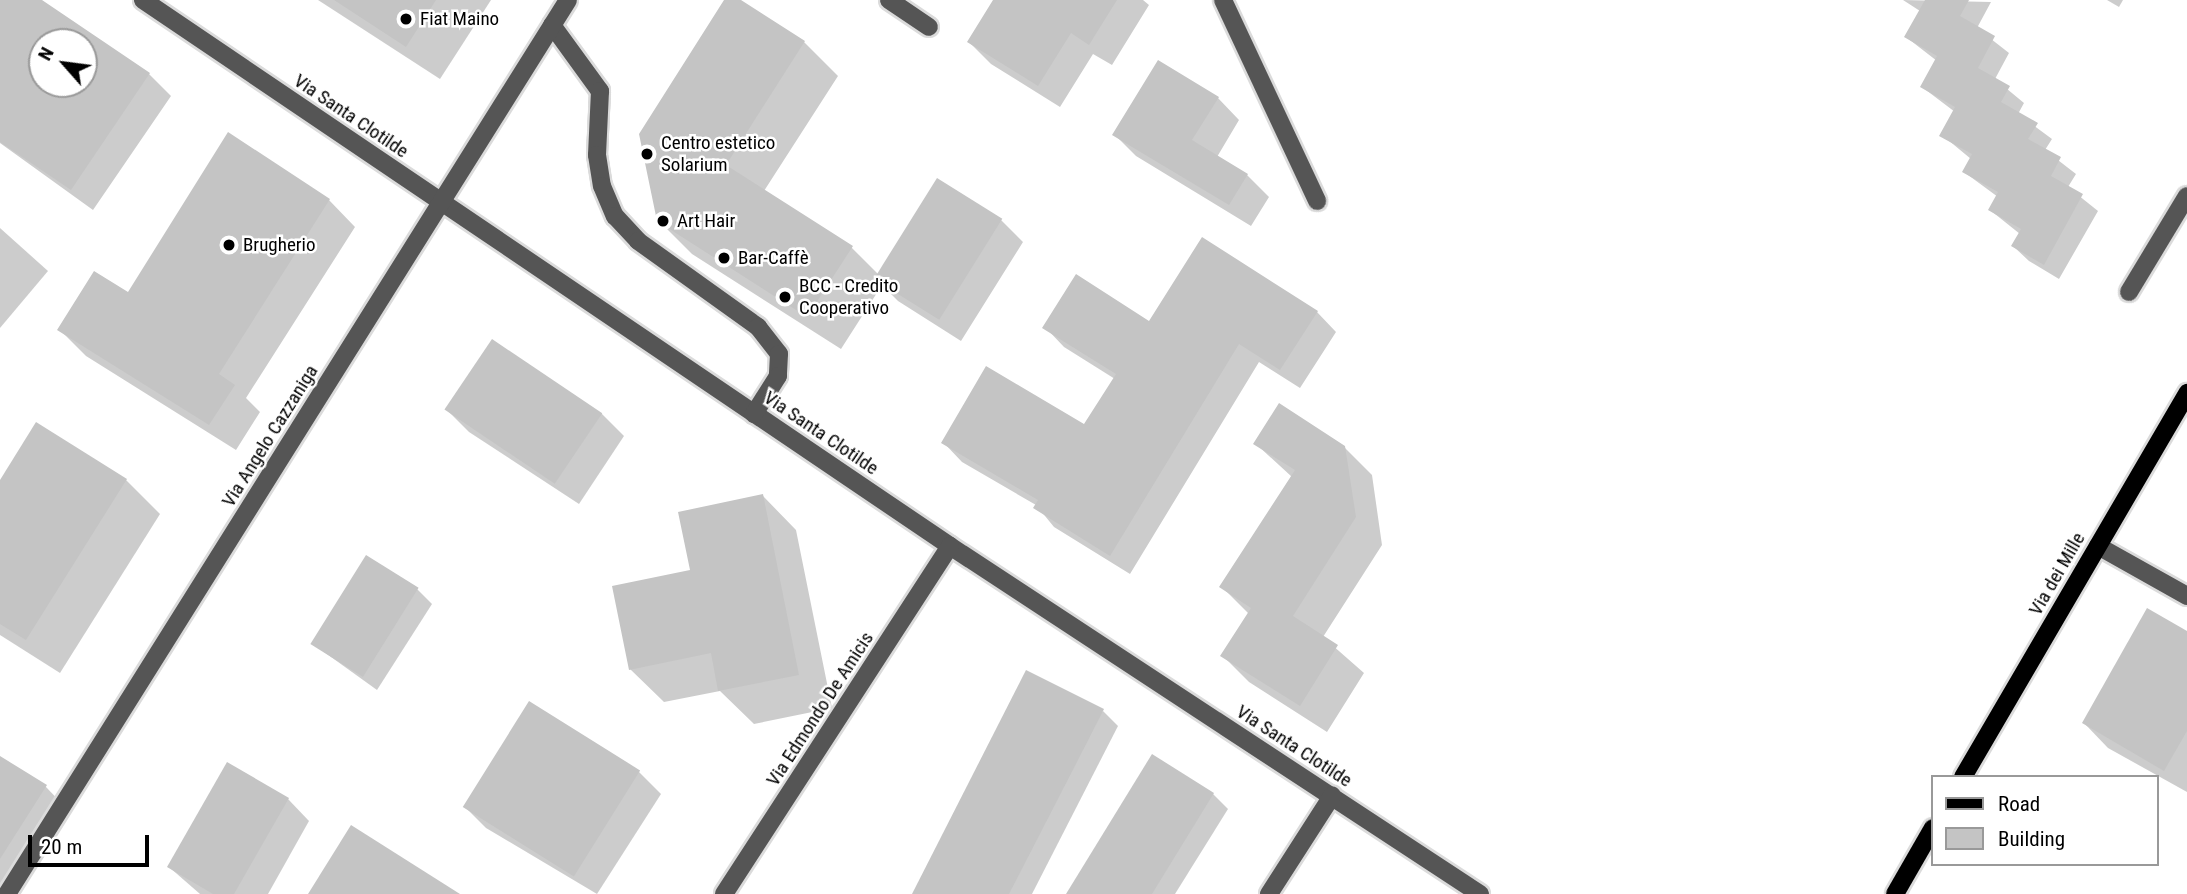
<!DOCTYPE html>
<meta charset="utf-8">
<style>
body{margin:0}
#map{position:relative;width:2187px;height:894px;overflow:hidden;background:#fff;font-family:"Roboto Condensed",sans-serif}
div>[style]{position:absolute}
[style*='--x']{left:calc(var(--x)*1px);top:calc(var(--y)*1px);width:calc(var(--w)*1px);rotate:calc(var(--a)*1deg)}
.shadow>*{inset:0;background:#0003}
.building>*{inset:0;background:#c4c4c4;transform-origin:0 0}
.roads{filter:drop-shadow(2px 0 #dbdbdb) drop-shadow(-2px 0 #dbdbdb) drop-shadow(0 2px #dbdbdb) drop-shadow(0 -2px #dbdbdb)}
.minor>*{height:18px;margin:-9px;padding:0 9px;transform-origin:9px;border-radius:9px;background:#555}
.major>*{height:18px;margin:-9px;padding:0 9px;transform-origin:9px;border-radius:9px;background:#000}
.dots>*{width:19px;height:19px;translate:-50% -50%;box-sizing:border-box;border:4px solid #fff;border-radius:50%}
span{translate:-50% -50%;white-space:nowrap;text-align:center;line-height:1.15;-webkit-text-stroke:5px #fff;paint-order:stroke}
.poi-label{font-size:19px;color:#000}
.left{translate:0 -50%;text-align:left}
.street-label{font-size:19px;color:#000}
.legend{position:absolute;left:1931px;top:775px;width:228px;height:91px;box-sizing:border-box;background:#fff;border:2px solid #999;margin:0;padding:9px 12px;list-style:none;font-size:21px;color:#000}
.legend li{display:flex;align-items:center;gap:14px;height:35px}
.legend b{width:35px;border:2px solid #999}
.north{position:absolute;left:28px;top:28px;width:70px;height:70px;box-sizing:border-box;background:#fff;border:2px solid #999;border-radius:50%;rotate:298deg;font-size:19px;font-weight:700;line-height:28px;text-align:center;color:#000}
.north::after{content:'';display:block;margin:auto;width:24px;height:32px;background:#000;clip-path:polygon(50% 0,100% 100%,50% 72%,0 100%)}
.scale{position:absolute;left:28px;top:835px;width:121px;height:32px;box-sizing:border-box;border:4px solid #000;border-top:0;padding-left:9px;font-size:21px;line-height:24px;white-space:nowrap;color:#000;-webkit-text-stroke:5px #fff;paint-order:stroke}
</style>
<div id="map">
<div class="shadow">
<div style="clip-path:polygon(evenodd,0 0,39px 0,149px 74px,171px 96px,93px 210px,0 143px,0 0,42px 42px,84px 42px,84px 84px,42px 84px,42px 42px)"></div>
<div style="clip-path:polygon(318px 0,491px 0,440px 79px)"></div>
<div style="clip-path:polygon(726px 0,737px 0,804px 42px,838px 76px,764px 191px,851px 247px,879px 275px,1001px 220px,1023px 242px,961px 341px,898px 301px,882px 285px,841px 349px,692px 254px,658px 220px)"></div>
<div style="clip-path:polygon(995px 0,1143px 0,1149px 5px,1112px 65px,1093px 54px,1060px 107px,991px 64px,969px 42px)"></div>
<div style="clip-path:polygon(1903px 0,1991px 2px,1977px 28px,2009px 53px,1995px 79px,2024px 103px,2018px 114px,2052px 139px,2045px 150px,2076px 174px,2068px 187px,2098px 211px,2059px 279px,2029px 261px,2013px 246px,2020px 234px,1990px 210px,1998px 197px,1964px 172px,1971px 159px,1942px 135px,1955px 112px,1922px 87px,1937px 61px,1906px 37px,1920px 11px)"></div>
<div style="clip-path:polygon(2107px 0,2123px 0,2119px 7px)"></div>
<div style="clip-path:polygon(1218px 98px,1239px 120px,1217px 157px,1247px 175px,1269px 197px,1251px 226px,1136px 156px,1115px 135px)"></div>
<div style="clip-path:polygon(329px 200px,355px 227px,246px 398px,260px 412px,236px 450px,86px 356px,60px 330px)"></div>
<div style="clip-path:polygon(0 228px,48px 271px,0 328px)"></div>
<div style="clip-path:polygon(1317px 312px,1336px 332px,1300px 388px,1259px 362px,1130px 574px,1054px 527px,1036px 505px,962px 462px,943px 442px,1085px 427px,1115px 379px,1064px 347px,1045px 327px)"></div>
<div style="clip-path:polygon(492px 342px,602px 414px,624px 436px,579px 504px,469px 432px,447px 410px)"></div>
<div style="clip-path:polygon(1256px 444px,1344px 447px,1372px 475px,1382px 545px,1323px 637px,1364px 673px,1327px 732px,1249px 682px,1222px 655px,1249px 614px,1222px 587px,1292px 477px)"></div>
<div style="clip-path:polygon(126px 480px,160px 514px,60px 673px,0 635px,0 481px)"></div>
<div style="clip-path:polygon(763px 496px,796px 530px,832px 708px,754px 724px,720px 691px,664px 702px,630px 669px,692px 571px)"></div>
<div style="clip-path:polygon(417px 589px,432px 604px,377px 690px,313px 644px)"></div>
<div style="clip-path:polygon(2187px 633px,2187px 792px,2108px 748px,2084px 723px)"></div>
<div style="clip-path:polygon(1103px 711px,1118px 726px,1032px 894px,914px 894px)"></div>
<div style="clip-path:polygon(1152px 757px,1213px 794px,1228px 809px,1175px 894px,1068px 894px)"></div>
<div style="clip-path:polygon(0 758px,46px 787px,67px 809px,0 894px)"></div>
<div style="clip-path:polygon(639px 772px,661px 794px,597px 894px,486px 828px,464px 806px)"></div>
<div style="clip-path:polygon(288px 799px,309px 821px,268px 894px,200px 894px,169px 867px)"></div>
</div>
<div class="building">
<div style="clip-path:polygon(evenodd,0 0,42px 0,150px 73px,71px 190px,0 142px,0 0,42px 42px,84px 42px,84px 84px,42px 84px,42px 42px)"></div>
<div style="clip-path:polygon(334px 0,436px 0,406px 47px)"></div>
<div style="clip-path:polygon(724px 0,741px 0,805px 41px,726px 165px,853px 246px,807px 317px,657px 221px,639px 134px)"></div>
<div style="clip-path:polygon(993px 0,1117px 0,1089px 45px,1071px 33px,1038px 86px,967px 42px)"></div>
<div style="clip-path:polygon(1925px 0,1969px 0,1960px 16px,1995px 36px,1978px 68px,2010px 86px,2001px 102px,2038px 123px,2028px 139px,2061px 157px,2051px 176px,2083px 194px,2044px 265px,2011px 246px,2021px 229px,1988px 210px,1998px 192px,1962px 172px,1972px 154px,1939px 136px,1955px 107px,1920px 87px,1937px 56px,1904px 37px)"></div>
<div style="clip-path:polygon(1158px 60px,1219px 97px,1192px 140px,1248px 174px,1229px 205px,1112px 135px)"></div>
<div style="clip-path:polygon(228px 132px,330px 199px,219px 374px,235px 385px,209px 425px,57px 330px,94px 271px,128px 292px)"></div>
<div style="left:937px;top:178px;width:77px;height:119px;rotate:32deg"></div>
<div style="clip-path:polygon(1202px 237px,1318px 311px,1280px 370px,1239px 344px,1110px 556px,1033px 508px,1038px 500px,941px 443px,986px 366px,1084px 424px,1116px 374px,1042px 328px,1076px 274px,1149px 321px)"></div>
<div style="left:492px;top:339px;width:133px;height:85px;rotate:34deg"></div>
<div style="clip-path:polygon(1279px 403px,1345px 446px,1356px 517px,1293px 616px,1338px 645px,1300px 706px,1220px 656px,1251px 608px,1219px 587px,1295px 470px,1253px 444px)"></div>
<div style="clip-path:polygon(36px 422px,127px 479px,26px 640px,0 624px,0 480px)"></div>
<div style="clip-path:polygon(763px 494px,799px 675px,718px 691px,711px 653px,629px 670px,612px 586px,690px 570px,678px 512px)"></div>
<div style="left:366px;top:555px;width:62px;height:105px;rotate:32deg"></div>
<div style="clip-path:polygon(2147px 608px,2187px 631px,2187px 731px,2164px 771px,2082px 723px)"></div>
<div style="clip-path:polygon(1026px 670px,1104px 709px,1078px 760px,1009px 894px,912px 894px)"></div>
<div style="left:529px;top:701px;width:131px;height:125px;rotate:32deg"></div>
<div style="clip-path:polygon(1152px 754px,1214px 793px,1152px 894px,1066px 894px)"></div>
<div style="clip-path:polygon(0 756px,47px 785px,0 859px)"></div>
<div style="clip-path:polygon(227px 762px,289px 798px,234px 894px,213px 894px,167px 867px)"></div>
<div style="clip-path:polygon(351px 825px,460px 894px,308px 894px)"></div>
</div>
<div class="roads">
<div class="minor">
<div style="--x:143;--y:0;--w:974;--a:34.08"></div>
<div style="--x:950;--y:546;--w:634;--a:33.29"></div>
<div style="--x:889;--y:0;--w:48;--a:34"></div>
<div style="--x:1223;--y:0;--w:222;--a:64.9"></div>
<div style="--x:552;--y:25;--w:82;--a:54"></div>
<div style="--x:600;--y:91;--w:64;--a:92.7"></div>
<div style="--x:597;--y:155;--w:31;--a:81"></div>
<div style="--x:602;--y:186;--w:33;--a:67"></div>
<div style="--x:615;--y:216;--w:34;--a:47"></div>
<div style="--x:638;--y:241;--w:148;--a:35.6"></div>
<div style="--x:758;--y:327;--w:34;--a:52"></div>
<div style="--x:779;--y:354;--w:22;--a:93"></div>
<div style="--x:778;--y:376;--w:45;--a:122.3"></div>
<div style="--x:2129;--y:292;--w:112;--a:-58.9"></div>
<div style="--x:2098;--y:546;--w:102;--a:29.3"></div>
<div style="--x:7;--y:894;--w:1055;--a:-57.89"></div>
<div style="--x:724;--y:894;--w:415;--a:-57"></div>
<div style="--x:1269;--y:894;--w:117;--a:-57.3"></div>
</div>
<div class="major">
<div style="--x:1963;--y:777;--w:445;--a:-59.7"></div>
<div style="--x:1895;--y:894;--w:76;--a:-60.1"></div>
</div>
</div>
<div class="dots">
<div style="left:406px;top:19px;background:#000"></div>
<div style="left:647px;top:154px;background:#000"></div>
<div style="left:663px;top:221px;background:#000"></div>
<div style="left:229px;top:245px;background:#000"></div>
<div style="left:724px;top:258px;background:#000"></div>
<div style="left:785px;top:297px;background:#000"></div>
</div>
<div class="poi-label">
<span class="left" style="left:420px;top:19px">Fiat Maino</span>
<span class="left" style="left:661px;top:154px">Centro estetico<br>Solarium</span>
<span class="left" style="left:677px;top:221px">Art Hair</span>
<span class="left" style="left:243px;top:245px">Brugherio</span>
<span class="left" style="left:738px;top:258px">Bar-Caffè</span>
<span class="left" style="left:799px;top:297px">BCC - Credito<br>Cooperativo</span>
</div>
<div class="street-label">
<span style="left:351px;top:116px;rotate:34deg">Via Santa Clotilde</span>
<span style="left:821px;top:433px;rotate:34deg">Via Santa Clotilde</span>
<span style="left:270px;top:436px;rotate:-58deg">Via Angelo Cazzaniga</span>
<span style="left:2057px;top:574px;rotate:-60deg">Via dei Mille</span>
<span style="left:820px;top:709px;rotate:-57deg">Via Edmondo De Amicis</span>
<span style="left:1294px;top:746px;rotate:33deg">Via Santa Clotilde</span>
</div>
<ul class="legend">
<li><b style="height:9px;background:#000"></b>Road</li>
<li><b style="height:19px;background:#c4c4c4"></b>Building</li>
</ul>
<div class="north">N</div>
<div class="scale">20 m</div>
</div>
